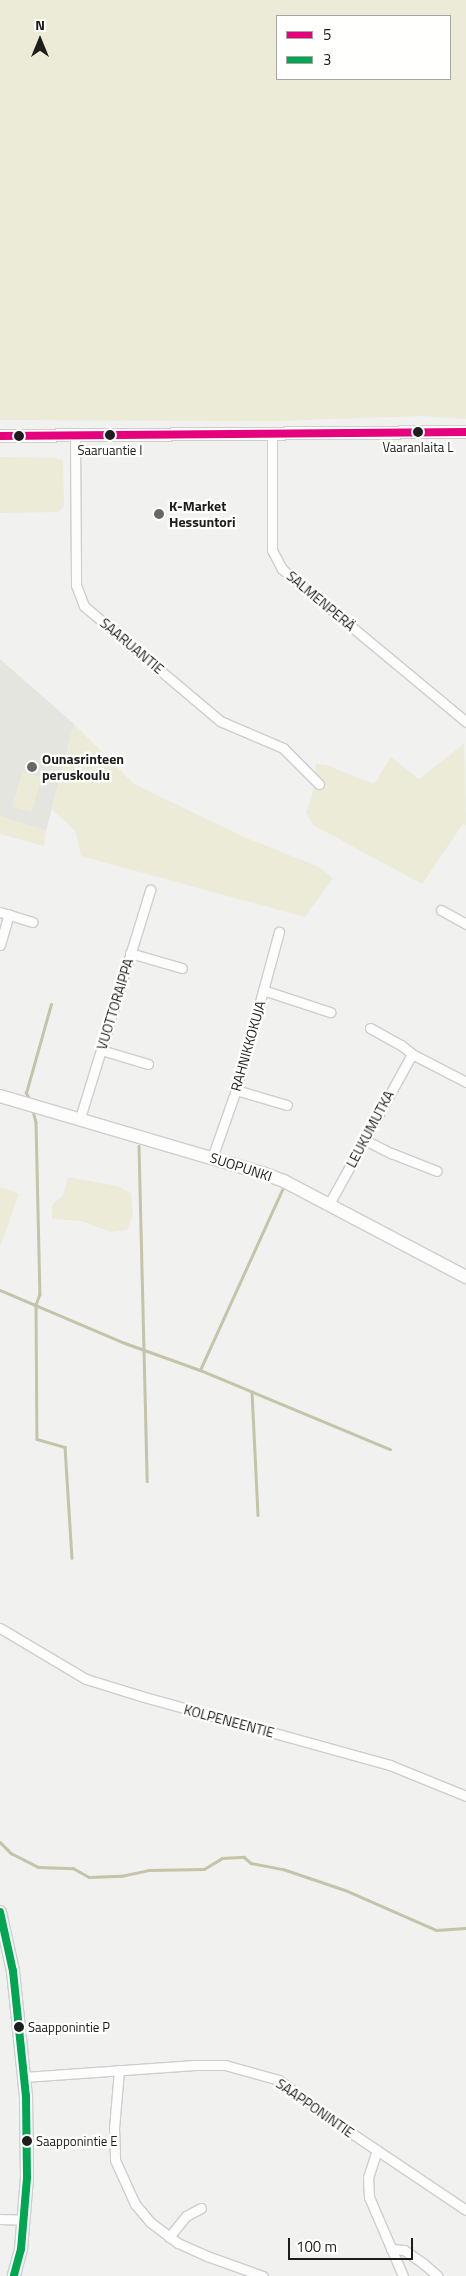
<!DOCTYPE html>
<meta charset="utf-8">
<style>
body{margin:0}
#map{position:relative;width:466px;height:2276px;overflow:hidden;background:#f1f1f0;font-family:"Titillium Web",sans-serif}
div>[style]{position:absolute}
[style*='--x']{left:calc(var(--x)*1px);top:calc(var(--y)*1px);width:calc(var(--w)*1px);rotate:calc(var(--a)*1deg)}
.built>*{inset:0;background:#e5e5df}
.green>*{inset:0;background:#ebebd7;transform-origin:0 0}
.stream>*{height:2.5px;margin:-1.25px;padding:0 1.25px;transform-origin:1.25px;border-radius:1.25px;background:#c4c4a9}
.roads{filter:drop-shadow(1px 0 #cececd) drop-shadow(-1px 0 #cececd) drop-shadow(0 1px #cececd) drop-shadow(0 -1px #cececd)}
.street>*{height:9px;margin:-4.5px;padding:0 4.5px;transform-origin:4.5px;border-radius:4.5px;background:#fdfdfd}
.secondary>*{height:12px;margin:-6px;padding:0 6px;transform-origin:6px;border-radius:6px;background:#fdfdfd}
.bus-1>*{height:8px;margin:-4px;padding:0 4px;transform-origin:4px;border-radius:4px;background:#e5007d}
.bus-2>*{height:8px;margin:-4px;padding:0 4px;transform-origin:4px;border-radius:4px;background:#00a651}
.dots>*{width:14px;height:14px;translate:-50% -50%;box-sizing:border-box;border:2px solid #fffffe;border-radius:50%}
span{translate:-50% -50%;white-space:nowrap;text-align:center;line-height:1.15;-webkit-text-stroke:4.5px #fffffe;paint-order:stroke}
.bus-label{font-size:13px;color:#1d1d1c}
.left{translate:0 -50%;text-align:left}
.poi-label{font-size:14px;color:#1d1d1c;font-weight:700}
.street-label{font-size:14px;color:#1d1d1c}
.legend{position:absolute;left:276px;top:15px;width:175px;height:65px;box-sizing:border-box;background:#fffffe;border:1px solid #a5a5a4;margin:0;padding:6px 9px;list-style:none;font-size:15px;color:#1d1d1c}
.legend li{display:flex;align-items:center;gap:10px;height:25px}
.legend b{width:25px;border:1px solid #a5a5a4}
.north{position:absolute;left:15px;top:15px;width:50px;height:50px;-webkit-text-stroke:4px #fffffe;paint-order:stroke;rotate:0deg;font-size:14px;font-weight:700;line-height:20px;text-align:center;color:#1d1d1c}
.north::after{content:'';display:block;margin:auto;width:18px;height:22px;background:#1d1d1c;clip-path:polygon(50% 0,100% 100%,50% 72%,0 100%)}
.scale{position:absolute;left:288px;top:2238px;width:125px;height:22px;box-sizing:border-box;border:2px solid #1d1d1c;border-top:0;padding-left:6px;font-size:15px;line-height:18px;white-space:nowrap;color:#1d1d1c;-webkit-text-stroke:4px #fffffe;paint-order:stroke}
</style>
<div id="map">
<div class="built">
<div style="clip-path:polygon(0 659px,74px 724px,46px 831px,0 816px)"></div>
</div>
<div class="green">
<div style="clip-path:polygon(evenodd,0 0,466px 0,466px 419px,422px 416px,277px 421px,0 420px,0 0,277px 16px,450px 16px,450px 79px,277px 79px,277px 16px)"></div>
<div style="clip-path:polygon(0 457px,56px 458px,63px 461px,64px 507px,58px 512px,0 513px)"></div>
<div style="clip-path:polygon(74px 724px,134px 784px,244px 837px,319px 867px,333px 878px,305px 917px,81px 856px,76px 832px,52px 809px)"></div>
<div style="clip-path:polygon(464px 744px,466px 825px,463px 824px,422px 884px,313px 825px,306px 812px,312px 796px,316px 764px,326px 765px,374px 784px,391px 757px,419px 779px)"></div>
<div style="left:22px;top:772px;width:20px;height:36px;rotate:15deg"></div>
<div style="clip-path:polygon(0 816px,46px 831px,44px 846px,0 834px)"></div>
<div style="clip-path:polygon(68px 1177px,117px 1186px,131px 1193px,133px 1214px,127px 1230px,111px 1232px,82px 1221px,52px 1219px,52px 1205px,63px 1195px)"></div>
<div style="clip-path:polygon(0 1187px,19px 1194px,0 1247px)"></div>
</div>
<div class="stream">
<div style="--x:29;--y:1099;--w:7;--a:-117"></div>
<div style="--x:26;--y:1093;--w:92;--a:-74.3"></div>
<div style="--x:33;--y:1111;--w:11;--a:75"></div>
<div style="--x:36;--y:1122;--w:172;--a:88.7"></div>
<div style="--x:40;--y:1294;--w:12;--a:110"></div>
<div style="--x:36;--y:1305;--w:134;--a:89.6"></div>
<div style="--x:37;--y:1439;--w:29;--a:16"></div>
<div style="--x:65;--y:1447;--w:111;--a:86.4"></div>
<div style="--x:139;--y:1146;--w:335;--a:88.6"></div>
<div style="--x:0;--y:1290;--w:136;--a:23"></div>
<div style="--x:125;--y:1343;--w:80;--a:19.8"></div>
<div style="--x:200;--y:1370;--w:206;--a:22.6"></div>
<div style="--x:200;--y:1370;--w:198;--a:-65.5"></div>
<div style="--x:252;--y:1392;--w:123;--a:87.2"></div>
<div style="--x:0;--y:1842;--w:16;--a:45"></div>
<div style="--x:11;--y:1853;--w:30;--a:27"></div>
<div style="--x:38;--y:1867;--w:35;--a:2"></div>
<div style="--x:73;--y:1868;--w:18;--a:29"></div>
<div style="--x:89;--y:1877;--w:32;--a:-2"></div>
<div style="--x:121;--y:1876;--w:29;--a:-12"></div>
<div style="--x:149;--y:1870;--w:55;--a:-1"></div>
<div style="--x:204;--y:1869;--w:21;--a:-31"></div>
<div style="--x:222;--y:1858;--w:22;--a:-3"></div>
<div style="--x:244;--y:1857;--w:9;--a:41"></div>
<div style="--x:251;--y:1863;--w:33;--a:11"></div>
<div style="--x:283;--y:1869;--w:65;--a:18.7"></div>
<div style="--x:345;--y:1890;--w:99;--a:23.7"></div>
<div style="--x:436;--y:1930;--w:30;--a:-4"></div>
</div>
<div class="roads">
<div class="street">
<div style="--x:272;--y:433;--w:117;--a:90"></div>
<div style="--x:272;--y:550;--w:21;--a:62"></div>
<div style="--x:282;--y:569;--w:239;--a:39.7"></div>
<div style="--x:75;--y:435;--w:150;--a:89.6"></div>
<div style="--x:76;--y:585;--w:22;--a:69"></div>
<div style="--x:84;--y:606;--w:178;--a:40.2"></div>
<div style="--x:220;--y:721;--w:69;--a:23.2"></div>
<div style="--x:283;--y:748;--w:51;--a:45"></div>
<div style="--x:441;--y:910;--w:29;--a:29"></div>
<div style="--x:0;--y:912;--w:34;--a:17"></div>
<div style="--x:0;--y:945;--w:32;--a:-74"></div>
<div style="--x:130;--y:953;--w:54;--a:16.1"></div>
<div style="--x:263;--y:990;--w:71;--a:18.2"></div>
<div style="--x:370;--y:1028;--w:35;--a:29"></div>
<div style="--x:401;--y:1045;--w:14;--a:39"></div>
<div style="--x:412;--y:1054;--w:61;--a:27.4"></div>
<div style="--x:101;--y:1050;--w:49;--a:16.6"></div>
<div style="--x:236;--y:1090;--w:53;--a:16.4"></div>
<div style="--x:80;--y:1118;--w:239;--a:-72.9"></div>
<div style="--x:365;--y:1140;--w:29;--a:27"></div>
<div style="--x:391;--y:1153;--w:49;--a:21.4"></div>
<div style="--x:212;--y:1158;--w:72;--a:-70.6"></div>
<div style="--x:236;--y:1090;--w:164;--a:-74.8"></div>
<div style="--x:329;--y:1204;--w:171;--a:-61"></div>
<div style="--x:0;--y:1628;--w:100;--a:30.7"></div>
<div style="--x:86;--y:1679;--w:58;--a:17.2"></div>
<div style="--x:141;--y:1696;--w:258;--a:15.5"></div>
<div style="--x:390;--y:1765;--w:82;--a:22.2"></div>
<div style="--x:119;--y:2070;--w:58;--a:94.9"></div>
<div style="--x:114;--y:2128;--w:32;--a:88"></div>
<div style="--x:115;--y:2160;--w:48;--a:65.6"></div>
<div style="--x:135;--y:2204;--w:23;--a:50"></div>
<div style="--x:150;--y:2222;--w:35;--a:37"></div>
<div style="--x:178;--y:2243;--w:32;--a:24"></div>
<div style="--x:207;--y:2256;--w:59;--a:19.7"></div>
<div style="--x:24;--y:2077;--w:171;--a:-4"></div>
<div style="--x:195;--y:2065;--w:30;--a:0"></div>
<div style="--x:225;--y:2065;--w:56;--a:15.5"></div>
<div style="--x:279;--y:2080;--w:66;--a:37"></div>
<div style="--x:332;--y:2120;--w:161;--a:33.9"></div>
<div style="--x:377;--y:2150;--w:28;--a:108"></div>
<div style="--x:368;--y:2177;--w:20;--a:87"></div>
<div style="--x:369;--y:2197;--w:86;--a:66.7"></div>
<div style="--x:0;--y:2219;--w:23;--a:2"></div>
<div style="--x:169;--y:2237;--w:27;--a:-51"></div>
<div style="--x:186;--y:2216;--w:17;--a:-28"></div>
<div style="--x:391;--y:2249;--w:13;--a:4"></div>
<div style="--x:404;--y:2250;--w:24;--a:35"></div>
<div style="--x:424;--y:2264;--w:18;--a:41"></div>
</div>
<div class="secondary">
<div style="--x:0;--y:436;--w:466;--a:-0.5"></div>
<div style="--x:0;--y:1096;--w:273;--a:16.4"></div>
<div style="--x:262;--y:1173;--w:23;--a:20"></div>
<div style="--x:284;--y:1181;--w:206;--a:27.8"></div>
<div style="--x:0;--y:1912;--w:60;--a:77.6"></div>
<div style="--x:13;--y:1971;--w:126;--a:84.1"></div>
<div style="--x:26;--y:2096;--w:82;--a:89.3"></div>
<div style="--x:27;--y:2178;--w:71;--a:94.8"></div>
<div style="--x:21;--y:2249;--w:28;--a:105"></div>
</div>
</div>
<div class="bus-1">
<div style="--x:0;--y:436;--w:466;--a:-0.5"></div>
</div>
<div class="bus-2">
<div style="--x:0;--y:1912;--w:60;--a:77.6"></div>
<div style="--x:13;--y:1971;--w:126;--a:84.1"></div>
<div style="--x:26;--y:2096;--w:82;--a:89.3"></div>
<div style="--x:27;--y:2178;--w:71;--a:94.8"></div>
<div style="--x:21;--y:2249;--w:28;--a:105"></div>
</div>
<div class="dots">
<div style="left:418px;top:432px;background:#1d1d1c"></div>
<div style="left:110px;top:435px;background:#1d1d1c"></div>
<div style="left:19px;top:436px;background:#1d1d1c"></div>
<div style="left:159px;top:514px;background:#676766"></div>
<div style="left:32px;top:767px;background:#676766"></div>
<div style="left:19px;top:2027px;background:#1d1d1c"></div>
<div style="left:27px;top:2141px;background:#1d1d1c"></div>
</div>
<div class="bus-label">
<span style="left:418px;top:447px">Vaaranlaita L</span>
<span style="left:110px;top:450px">Saaruantie I</span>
<span class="left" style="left:28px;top:2027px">Saapponintie P</span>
<span class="left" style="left:36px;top:2141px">Saapponintie E</span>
</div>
<div class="poi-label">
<span class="left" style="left:169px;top:514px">K-Market<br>Hessuntori</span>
<span class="left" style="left:42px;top:767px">Ounasrinteen<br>peruskoulu</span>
</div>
<div class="street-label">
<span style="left:321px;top:601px;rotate:40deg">SALMENPERÄ</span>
<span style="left:132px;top:646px;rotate:40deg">SAARUANTIE</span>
<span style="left:115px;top:1004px;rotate:-73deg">VUOTTORAIPPA</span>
<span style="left:248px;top:1046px;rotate:-74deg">RAHNIKKOKUJA</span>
<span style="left:370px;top:1129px;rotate:-62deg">LEUKUMUTKA</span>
<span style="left:241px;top:1167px;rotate:18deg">SUOPUNKI</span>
<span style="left:229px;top:1721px;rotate:15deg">KOLPENEENTIE</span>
<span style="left:315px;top:2108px;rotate:35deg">SAAPPONINTIE</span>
</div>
<ul class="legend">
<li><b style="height:6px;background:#e5007d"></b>5</li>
<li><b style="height:6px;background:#00a651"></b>3</li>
</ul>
<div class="north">N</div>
<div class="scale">100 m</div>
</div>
